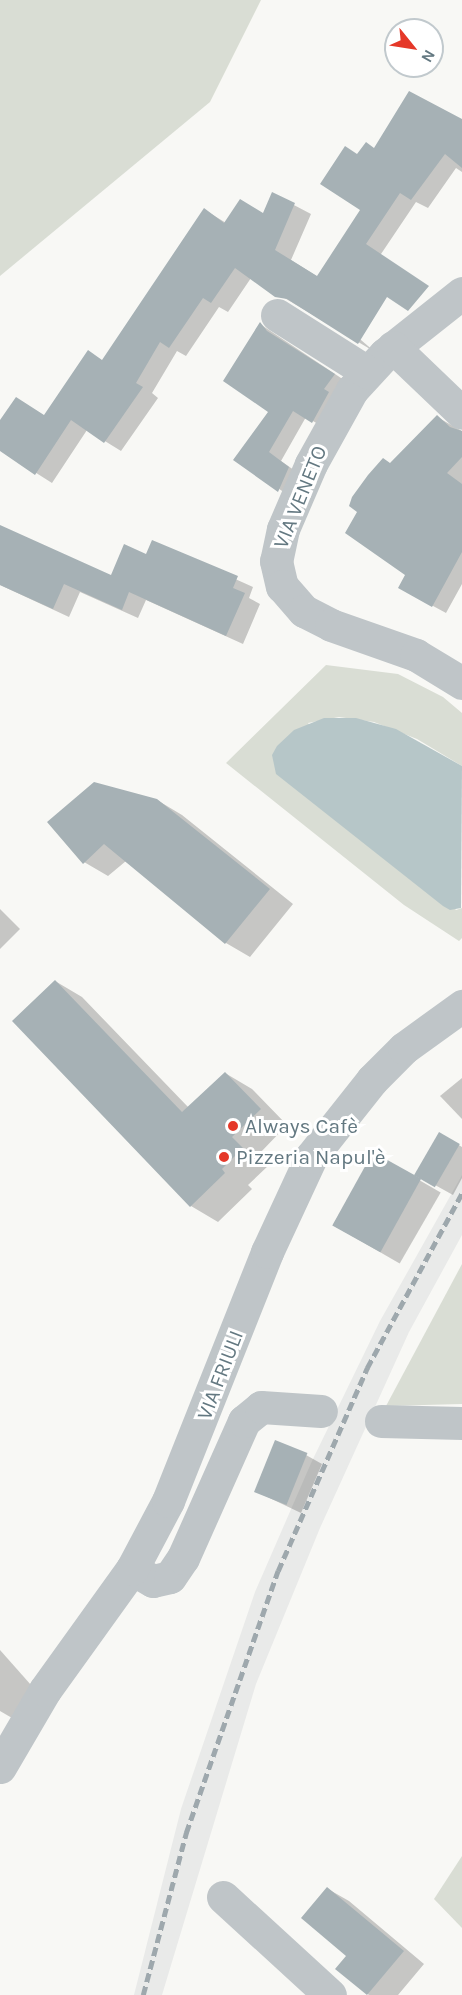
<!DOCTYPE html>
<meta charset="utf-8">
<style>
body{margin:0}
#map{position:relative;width:462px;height:1995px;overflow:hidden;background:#f8f8f5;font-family:Karla,sans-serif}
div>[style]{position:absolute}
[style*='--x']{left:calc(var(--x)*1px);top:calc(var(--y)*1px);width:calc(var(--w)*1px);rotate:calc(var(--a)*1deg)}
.built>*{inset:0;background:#e9eae9}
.green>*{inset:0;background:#d9ddd4}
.water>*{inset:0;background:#b6c6c8}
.shadow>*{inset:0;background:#0003;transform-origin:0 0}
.building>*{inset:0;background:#a6b1b5;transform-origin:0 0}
.minor>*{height:33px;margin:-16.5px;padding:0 16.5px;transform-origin:16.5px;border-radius:16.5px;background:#bfc5c8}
.rail>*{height:4.5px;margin-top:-2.25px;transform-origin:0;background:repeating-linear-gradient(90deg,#9ea8ad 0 9px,transparent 0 13.5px)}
.dots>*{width:16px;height:16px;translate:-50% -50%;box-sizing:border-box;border:3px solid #fff;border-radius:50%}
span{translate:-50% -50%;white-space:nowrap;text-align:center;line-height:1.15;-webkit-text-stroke:6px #fff;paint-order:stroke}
.street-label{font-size:21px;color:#637881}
.poi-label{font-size:21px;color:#637881}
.left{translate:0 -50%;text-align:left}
.north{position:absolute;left:384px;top:18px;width:60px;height:60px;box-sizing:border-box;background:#fff;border:2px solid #c1c9cd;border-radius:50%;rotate:120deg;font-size:16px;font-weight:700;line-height:24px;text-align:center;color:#637881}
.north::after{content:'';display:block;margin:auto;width:21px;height:27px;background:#e53829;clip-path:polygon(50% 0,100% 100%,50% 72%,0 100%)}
</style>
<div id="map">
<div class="built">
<div style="clip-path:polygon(462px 1175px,462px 1235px,409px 1332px,320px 1528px,256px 1684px,162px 1995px,134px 1995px,181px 1809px,255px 1592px,312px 1461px,380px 1321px)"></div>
</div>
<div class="green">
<div style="clip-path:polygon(0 0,261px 0,210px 102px,0 276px)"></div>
<div style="clip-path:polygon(326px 665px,398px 674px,443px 697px,462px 713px,462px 766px,417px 739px,374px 722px,339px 717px,308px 723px,456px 910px,462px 908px,462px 938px,459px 941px,404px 905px,226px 763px)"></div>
<div style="clip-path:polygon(462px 1264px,462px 1404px,386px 1406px)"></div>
<div style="clip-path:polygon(462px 1856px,462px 1928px,434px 1899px)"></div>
</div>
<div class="water">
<div style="clip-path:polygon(324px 718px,356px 718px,396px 729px,462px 766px,461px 908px,450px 910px,443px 906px,276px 774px,272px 755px,277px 746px,294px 730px)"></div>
</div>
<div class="shadow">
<div style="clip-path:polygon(462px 121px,462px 172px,456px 168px,428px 208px,416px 202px,381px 254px,347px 328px,375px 352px,251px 278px,228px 312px,219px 307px,186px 356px,177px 351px,152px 393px,158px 398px,121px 451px,87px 430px,52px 483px,0 450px,0 423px,45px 416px,88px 352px,103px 361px,205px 210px,226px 223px,264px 215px,273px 194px,311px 214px,291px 260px,318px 277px,362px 210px,358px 155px)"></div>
<div style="clip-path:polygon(260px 324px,347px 382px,325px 428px,306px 417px,281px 461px,301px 475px,291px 497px,236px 460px,270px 412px)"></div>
<div style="clip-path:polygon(437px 417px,462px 431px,462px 584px,446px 613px,400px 588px,407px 575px,391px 464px)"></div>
<div style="clip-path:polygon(0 527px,111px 577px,147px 556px,153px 542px,253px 587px,249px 598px,260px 604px,243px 644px,146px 600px,138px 618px,80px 592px,69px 617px,0 585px)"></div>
<div style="clip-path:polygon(157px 800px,182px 815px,293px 904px,250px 957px,226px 943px,126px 861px,108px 876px,84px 862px,49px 822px)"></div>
<div style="clip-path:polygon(0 909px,20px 929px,0 949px)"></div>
<div style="clip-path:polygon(55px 981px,82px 997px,189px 1108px,225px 1073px,252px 1089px,287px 1125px,259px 1154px,269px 1165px,248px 1185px,252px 1189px,218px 1222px,191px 1206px)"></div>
<div style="clip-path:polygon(462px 1078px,462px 1119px,440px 1096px)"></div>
<div style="clip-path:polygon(440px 1134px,462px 1147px,462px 1178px,453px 1195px,417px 1175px)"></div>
<div style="left:374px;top:1154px;width:77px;height:82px;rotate:30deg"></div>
<div style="clip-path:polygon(306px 1455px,322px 1464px,301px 1513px,255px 1491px)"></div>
<div style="clip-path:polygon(0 1650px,39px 1694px,12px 1718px,0 1711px)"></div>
<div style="clip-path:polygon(328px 1889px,349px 1901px,424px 1964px,398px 1995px,369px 1995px,337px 1969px,348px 1956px)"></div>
</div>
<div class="building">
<div style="clip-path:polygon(409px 91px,462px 119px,462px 168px,445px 154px,411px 200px,400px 193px,366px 244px,429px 286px,408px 311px,387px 297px,358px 344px,287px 299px,275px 297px,235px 268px,211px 303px,203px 298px,169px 348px,160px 342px,136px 383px,143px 387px,104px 443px,71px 420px,35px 475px,0 451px,0 420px,16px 397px,44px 415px,88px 350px,102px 360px,204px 208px,224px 223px,240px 199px,263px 213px,272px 192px,295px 203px,275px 250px,317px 276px,360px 210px,320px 184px,345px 146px,357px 154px,366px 142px,374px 148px)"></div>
<div style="clip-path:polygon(260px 322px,267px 331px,335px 374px,324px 389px,329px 392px,312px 423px,293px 411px,269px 452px,289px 467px,278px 492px,233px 460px,268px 412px,223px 381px)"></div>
<div style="clip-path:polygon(437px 415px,450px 427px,462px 431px,462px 457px,447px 473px,462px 484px,462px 552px,432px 607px,398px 588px,405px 575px,345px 533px,357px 512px,349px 506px,352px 497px,368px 475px,383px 458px,390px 463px)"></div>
<div style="clip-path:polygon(0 525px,111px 575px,124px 544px,146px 554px,152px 540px,238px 576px,233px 588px,245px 593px,226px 636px,129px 592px,122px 610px,64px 584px,53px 609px,0 585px)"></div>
<div style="clip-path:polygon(94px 782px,157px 799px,270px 889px,225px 944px,104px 844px,83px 864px,47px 822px)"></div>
<div style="clip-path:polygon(55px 980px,182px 1112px,225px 1072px,261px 1109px,232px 1137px,243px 1148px,222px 1169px,225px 1173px,190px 1207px,12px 1021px)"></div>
<div style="left:439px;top:1132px;width:24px;height:50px;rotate:30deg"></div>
<div style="left:373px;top:1152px;width:55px;height:84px;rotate:29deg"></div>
<div style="left:275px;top:1440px;width:35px;height:56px;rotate:22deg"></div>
<div style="clip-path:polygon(327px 1887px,404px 1951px,367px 1995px,335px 1969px,346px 1956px,301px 1918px)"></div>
</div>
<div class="minor">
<div style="--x:462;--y:293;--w:98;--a:141.6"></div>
<div style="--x:385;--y:354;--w:49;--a:132.5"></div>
<div style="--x:352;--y:390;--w:85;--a:119"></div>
<div style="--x:311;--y:464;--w:71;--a:113.3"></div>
<div style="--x:283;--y:529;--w:33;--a:102"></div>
<div style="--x:276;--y:561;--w:26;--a:77"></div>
<div style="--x:282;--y:586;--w:33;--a:49"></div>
<div style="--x:304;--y:611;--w:30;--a:27"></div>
<div style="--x:331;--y:625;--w:90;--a:19.4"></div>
<div style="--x:416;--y:655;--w:54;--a:31.3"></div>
<div style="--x:277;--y:315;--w:107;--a:32.3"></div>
<div style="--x:393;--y:347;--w:95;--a:43.7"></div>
<div style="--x:381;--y:1421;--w:81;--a:1.4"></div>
<div style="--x:132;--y:1569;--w:24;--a:30"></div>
<div style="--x:153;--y:1581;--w:17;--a:-13"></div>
<div style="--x:170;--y:1577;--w:23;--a:-56"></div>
<div style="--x:183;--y:1558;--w:150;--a:-66"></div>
<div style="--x:244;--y:1421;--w:22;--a:-39"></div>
<div style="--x:261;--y:1407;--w:60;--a:3.8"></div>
<div style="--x:0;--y:1767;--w:89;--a:-59.7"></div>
<div style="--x:45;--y:1690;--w:149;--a:-54.3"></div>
<div style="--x:132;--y:1569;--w:77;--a:-62.1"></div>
<div style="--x:168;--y:1501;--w:268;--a:-68.3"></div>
<div style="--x:267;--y:1252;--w:105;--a:-65.1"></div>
<div style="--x:311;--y:1157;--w:98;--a:-51.6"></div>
<div style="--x:372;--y:1080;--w:45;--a:-45"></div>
<div style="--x:404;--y:1048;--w:72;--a:-35.9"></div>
<div style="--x:223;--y:1897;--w:145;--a:42.5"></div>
</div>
<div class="rail">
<div style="--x:143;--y:1995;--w:168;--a:-75.1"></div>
<div style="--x:186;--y:1833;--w:278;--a:-70.7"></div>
<div style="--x:278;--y:1571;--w:222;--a:-66.3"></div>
<div style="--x:367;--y:1368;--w:199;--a:-61.5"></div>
</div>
<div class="dots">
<div style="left:233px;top:1126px;background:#e53829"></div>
<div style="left:224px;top:1157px;background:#e53829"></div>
</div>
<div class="street-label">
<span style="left:300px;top:497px;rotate:-68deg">VIA VENETO</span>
<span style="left:220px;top:1375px;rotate:-69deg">VIA FRIULI</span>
</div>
<div class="poi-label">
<span class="left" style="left:245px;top:1126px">Always Cafè</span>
<span class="left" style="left:236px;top:1157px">Pizzeria Napul'è</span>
</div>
<div class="north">N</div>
</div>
